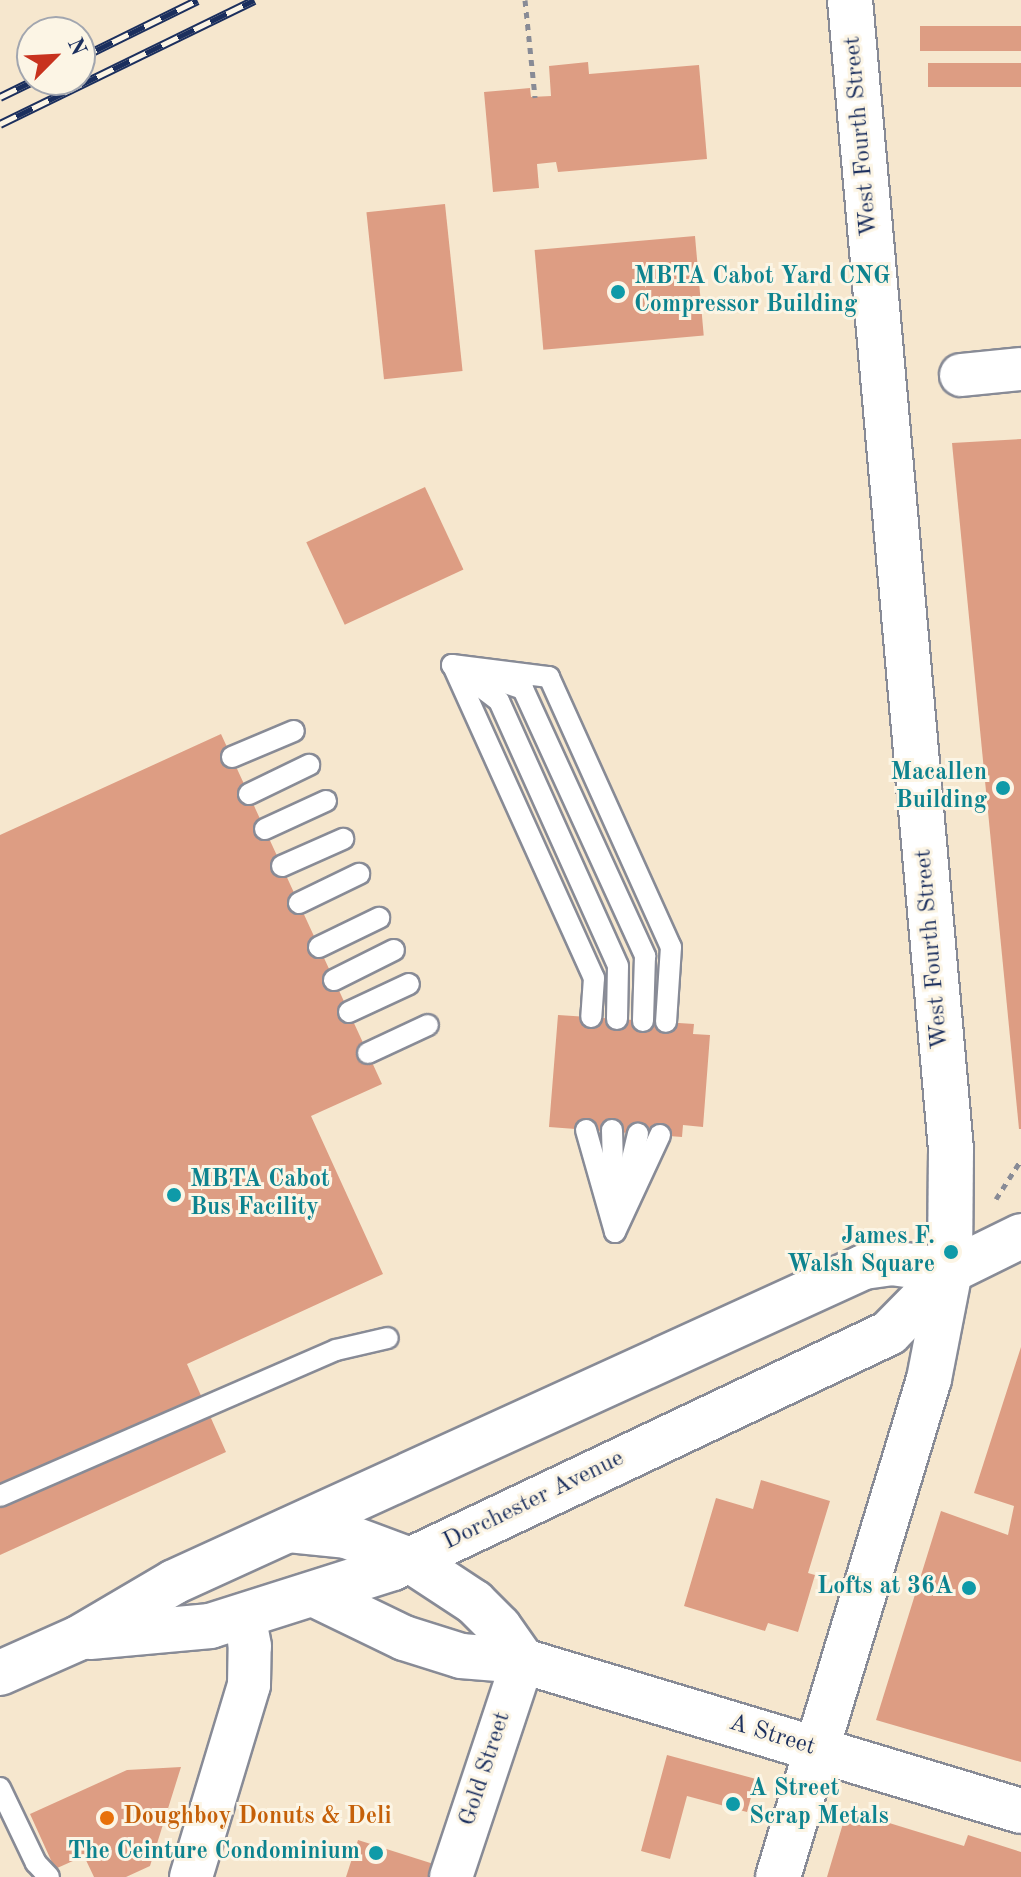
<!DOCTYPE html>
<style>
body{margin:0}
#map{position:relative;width:1021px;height:1877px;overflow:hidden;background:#f6e7ce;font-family:"Old Standard TT",serif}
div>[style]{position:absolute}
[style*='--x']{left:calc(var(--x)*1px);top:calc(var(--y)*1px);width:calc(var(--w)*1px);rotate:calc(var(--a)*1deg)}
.building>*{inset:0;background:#dd9d83;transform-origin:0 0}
.path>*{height:5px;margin-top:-2.5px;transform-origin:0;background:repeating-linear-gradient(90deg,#888b96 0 6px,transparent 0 12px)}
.roads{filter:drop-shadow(2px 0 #888b96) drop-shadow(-2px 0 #888b96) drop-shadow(0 2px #888b96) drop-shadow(0 -2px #888b96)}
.lane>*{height:20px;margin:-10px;padding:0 10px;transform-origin:10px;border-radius:10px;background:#fff}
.street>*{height:42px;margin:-21px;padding:0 21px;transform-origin:21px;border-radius:21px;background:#fff}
.secondary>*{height:44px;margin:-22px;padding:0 22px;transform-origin:22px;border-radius:22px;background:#fff}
.primary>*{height:44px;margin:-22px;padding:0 22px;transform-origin:22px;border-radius:22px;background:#fff}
.rail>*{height:9px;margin-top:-4.5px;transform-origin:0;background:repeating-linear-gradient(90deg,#fcf5e5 0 18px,#1b2f5e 0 36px);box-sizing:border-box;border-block:2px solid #1b2f5e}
.dots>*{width:22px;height:22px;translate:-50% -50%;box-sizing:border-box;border:4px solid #fcf5e5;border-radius:50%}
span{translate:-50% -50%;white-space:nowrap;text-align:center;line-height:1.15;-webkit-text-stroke:6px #fcf5e5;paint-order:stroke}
.street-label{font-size:24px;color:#1b2f5e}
.culture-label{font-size:24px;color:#0d838f;font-weight:700}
.left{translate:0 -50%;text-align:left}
.right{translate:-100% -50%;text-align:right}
.food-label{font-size:24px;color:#c56008;font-weight:700}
.north{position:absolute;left:16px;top:16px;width:80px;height:80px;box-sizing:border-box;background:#fcf5e5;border:2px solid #a2a6af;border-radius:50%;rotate:66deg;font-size:22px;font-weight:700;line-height:32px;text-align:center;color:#1b2f5e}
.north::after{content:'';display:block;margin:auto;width:28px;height:36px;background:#c8321e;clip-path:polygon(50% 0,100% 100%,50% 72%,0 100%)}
</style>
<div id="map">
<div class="building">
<div style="left:1021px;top:26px;width:25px;height:101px;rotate:90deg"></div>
<div style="clip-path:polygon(588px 62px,589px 74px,699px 65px,707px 159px,558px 172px,556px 162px,537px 164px,539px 188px,493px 192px,484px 92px,530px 88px,531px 97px,551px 96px,549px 66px)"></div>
<div style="left:1021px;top:63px;width:24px;height:93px;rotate:90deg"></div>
<div style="left:445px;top:204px;width:168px;height:79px;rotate:84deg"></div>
<div style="left:695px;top:236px;width:100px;height:161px;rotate:85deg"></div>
<div style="clip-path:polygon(1021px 439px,1021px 1129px,1019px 1129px,952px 443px)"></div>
<div style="left:425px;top:487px;width:91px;height:131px;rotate:65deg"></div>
<div style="clip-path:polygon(221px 734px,382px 1084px,311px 1116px,383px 1274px,187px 1364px,226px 1452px,0 1555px,0 835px)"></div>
<div style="clip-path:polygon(558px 1015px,694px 1024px,693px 1034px,710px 1035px,703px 1127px,683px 1125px,682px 1137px,549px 1127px)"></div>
<div style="clip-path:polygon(1021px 1347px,1021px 1762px,876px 1720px,941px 1511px,1008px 1535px,1014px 1506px,974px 1493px)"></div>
<div style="clip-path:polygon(761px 1480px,830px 1501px,808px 1573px,815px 1575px,798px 1632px,768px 1623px,765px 1631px,684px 1606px,716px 1498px,753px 1509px)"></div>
<div style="clip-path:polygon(667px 1755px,756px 1779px,747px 1812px,687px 1796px,670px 1859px,641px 1851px)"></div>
<div style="clip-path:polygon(181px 1767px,150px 1866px,126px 1877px,94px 1877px,84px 1856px,55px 1869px,30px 1814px,127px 1770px)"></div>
<div style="clip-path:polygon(847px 1810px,964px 1846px,968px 1835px,1021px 1852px,1021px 1877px,827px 1877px)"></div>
<div style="clip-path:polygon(358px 1840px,440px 1866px,436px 1877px,346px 1877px)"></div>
</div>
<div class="path">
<div style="--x:525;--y:0;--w:98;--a:84.1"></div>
<div style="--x:996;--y:1199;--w:46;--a:-57.3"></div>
</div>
<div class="roads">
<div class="lane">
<div style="--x:452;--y:665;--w:98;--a:7.1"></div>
<div style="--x:549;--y:677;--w:296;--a:65.7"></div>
<div style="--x:671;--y:947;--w:75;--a:93.8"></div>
<div style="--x:452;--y:665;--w:59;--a:37.5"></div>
<div style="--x:499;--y:701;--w:290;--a:65.8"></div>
<div style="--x:618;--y:966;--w:53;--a:91.1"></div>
<div style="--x:454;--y:668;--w:340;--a:65.7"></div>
<div style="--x:594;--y:978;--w:39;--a:94"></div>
<div style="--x:494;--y:679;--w:31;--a:19"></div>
<div style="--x:523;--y:689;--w:294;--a:65.4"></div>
<div style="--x:645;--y:956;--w:65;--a:91.8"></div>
<div style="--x:232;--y:757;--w:67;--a:-22.8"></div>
<div style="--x:249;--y:794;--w:67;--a:-25.8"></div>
<div style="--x:265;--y:829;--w:67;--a:-24.7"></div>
<div style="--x:282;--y:866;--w:67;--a:-23.9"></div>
<div style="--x:299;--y:903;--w:67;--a:-25.8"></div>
<div style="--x:319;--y:947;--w:67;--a:-25.8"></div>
<div style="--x:334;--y:980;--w:67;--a:-26.6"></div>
<div style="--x:349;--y:1012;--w:66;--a:-25"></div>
<div style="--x:368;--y:1053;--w:66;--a:-25"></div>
<div style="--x:586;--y:1130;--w:106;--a:74.1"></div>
<div style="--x:612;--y:1130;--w:70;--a:88.4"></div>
<div style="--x:624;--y:1193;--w:61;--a:-76.7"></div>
<div style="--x:615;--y:1232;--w:107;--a:-65.1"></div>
<div style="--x:0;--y:1496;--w:366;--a:-23.5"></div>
<div style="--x:336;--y:1350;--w:53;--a:-13"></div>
<div style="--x:0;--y:1788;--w:83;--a:64.4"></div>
<div style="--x:36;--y:1863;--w:19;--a:47"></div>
</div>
<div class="street">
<div style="--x:961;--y:375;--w:60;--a:-5.7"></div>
<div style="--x:191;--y:1877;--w:201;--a:-73.2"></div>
<div style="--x:249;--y:1685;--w:39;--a:-89"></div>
<div style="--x:250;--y:1646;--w:31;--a:-101"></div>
<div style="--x:451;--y:1877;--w:228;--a:-71.6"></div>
</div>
<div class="secondary">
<div style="--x:289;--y:1530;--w:57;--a:6"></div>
<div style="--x:346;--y:1536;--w:68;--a:20.6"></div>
<div style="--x:410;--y:1560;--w:77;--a:33.3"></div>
<div style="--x:474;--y:1602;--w:35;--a:45"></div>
<div style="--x:499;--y:1627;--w:42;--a:54.8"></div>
<div style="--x:313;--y:1594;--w:101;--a:25.8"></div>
<div style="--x:404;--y:1638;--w:60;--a:17.5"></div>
<div style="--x:461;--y:1656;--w:62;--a:4.6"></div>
<div style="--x:523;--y:1661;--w:520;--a:16.76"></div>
<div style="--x:778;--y:1877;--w:520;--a:-73.13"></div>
<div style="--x:929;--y:1379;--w:110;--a:-79"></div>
</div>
<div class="primary">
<div style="--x:850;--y:0;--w:1154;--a:84.98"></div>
<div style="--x:951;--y:1150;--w:121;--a:90.5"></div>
<div style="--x:90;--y:1637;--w:121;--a:-5.2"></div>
<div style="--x:210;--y:1626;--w:192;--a:-17.6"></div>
<div style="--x:393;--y:1568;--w:549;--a:-25.35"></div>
<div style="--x:889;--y:1333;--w:87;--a:-45.5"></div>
<div style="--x:950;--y:1271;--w:79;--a:-26.2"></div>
<div style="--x:0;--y:1673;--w:86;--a:-23.9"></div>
<div style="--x:79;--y:1638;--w:110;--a:-30.5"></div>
<div style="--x:174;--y:1582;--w:759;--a:-24.54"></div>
<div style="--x:864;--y:1267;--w:27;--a:-8"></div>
<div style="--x:891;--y:1263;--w:60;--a:7.7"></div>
</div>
</div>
<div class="rail">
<div style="--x:80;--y:58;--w:131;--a:-26.2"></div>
<div style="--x:0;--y:97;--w:39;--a:-26"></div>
<div style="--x:0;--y:124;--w:283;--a:-26"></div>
</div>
<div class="dots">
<div style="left:618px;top:292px;background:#0f9aa8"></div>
<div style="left:1003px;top:788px;background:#0f9aa8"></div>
<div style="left:174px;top:1195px;background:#0f9aa8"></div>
<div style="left:951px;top:1252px;background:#0f9aa8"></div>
<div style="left:969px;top:1588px;background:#0f9aa8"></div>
<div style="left:733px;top:1804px;background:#0f9aa8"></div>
<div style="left:107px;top:1818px;background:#e8710a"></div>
<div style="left:376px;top:1853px;background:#0f9aa8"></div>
</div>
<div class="street-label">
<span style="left:862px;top:136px;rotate:-95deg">West Fourth Street</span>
<span style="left:933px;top:949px;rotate:-95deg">West Fourth Street</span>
<span style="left:534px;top:1501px;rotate:-26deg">Dorchester Avenue</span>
<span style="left:772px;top:1736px;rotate:17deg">A Street</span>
<span style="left:486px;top:1769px;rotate:-72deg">Gold Street</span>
</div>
<div class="culture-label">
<span class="left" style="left:634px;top:292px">MBTA Cabot Yard CNG<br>Compressor Building</span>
<span class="right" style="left:987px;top:788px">Macallen<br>Building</span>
<span class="left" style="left:190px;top:1195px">MBTA Cabot<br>Bus Facility</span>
<span class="right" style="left:935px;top:1252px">James F.<br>Walsh Square</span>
<span class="right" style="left:953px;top:1588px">Lofts at 36A</span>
<span class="left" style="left:749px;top:1804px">A Street<br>Scrap Metals</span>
<span class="right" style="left:360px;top:1853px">The Ceinture Condominium</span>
</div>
<div class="food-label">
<span class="left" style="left:123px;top:1818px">Doughboy Donuts &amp; Deli</span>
</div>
<div class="north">N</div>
</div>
